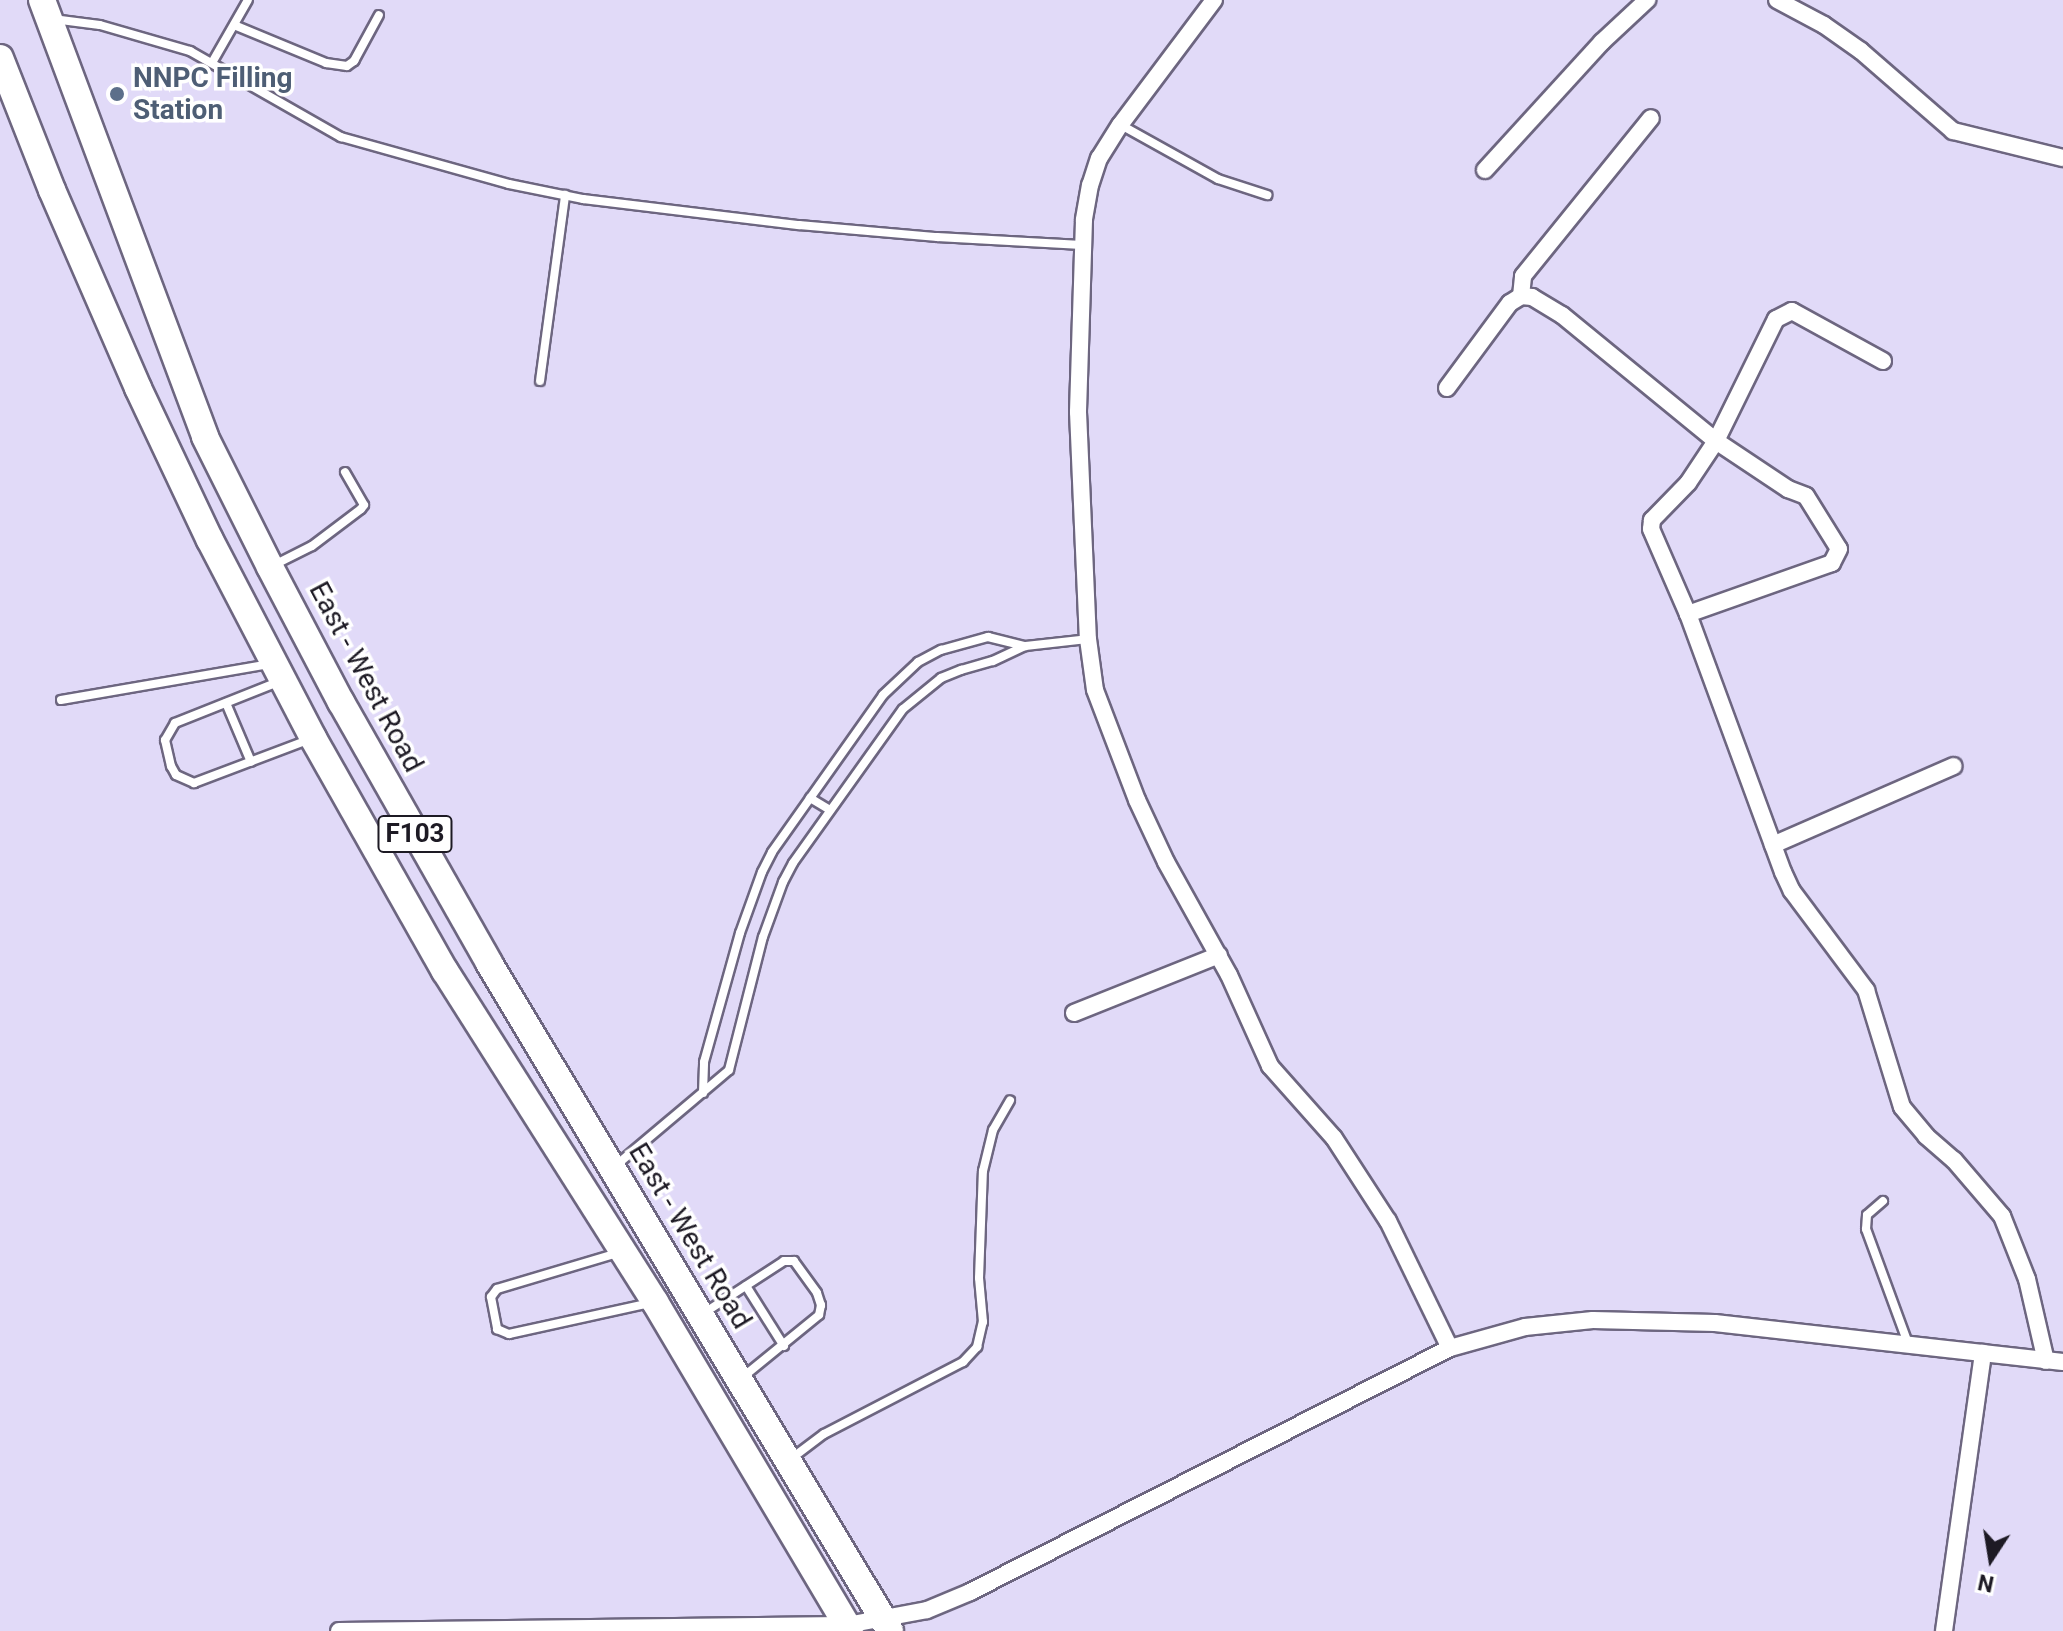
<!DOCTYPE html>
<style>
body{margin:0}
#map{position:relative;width:2063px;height:1631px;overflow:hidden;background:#e1daf8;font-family:Roboto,sans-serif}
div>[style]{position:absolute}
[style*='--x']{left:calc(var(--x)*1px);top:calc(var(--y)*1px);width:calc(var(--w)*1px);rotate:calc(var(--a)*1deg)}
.roads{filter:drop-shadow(2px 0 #6d6680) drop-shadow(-2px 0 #6d6680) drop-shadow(0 2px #6d6680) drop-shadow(0 -2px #6d6680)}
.lane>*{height:8px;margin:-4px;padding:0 4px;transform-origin:4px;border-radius:4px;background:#fff}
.street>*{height:16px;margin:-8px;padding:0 8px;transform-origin:8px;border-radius:8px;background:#fff}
.primary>*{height:26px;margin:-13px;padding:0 13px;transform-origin:13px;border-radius:13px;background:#fff}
.dots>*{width:22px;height:22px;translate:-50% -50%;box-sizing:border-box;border:4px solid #fff;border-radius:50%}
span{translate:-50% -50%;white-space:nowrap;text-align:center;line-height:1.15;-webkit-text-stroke:7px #fff;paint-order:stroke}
.shield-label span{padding:2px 6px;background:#fff;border:2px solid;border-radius:6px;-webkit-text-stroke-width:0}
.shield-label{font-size:26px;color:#1d1a24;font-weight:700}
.service-label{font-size:28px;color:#4e5e75;font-weight:700}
.left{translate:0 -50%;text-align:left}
.street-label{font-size:28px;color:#1d1a24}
.north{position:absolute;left:1951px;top:1519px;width:80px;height:80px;-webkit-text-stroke:6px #fff;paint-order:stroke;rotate:192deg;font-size:22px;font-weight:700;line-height:32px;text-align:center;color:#1d1a24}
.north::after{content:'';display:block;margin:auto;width:28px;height:36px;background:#1d1a24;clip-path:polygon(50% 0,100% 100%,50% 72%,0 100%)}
</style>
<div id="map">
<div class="roads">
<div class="lane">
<div style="--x:53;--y:19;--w:47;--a:7.3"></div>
<div style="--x:100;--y:25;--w:94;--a:16.1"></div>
<div style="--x:190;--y:51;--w:174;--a:29.7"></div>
<div style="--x:341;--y:137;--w:174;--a:15.6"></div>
<div style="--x:509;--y:184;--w:76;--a:11.5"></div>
<div style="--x:583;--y:199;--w:218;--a:6.9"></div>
<div style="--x:799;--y:225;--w:139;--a:5"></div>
<div style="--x:937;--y:237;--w:145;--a:3.2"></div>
<div style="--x:234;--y:25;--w:100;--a:22.4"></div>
<div style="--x:326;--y:63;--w:21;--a:8"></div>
<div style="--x:347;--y:66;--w:9;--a:-36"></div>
<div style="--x:354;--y:61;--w:52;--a:-61.5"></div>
<div style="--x:213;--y:61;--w:70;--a:-60.2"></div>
<div style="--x:1121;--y:125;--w:111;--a:29.1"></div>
<div style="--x:1218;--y:179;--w:52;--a:18.1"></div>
<div style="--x:540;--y:381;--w:188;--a:-82.3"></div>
<div style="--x:274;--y:565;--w:42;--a:-26.6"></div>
<div style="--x:312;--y:546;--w:61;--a:-37.1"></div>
<div style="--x:361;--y:509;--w:5;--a:-53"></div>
<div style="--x:364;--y:505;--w:38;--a:-120"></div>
<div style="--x:278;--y:682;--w:111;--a:158.3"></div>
<div style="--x:175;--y:723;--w:20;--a:120"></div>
<div style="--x:165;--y:740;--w:27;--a:77"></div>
<div style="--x:171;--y:766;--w:10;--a:61"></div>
<div style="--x:176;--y:775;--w:20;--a:24"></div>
<div style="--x:194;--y:783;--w:122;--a:-20.7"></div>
<div style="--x:61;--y:700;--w:211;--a:-9.8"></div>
<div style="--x:226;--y:703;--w:64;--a:67"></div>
<div style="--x:810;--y:798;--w:23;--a:31"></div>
<div style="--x:703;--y:1093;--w:31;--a:-88"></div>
<div style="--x:704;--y:1062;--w:134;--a:-74.4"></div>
<div style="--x:740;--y:933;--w:65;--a:-70.2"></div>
<div style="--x:762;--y:872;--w:22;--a:-63"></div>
<div style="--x:772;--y:852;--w:192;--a:-54.7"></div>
<div style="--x:883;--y:695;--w:48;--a:-43.3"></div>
<div style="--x:918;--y:662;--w:26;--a:-28"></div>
<div style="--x:941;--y:650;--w:49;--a:-15.5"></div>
<div style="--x:988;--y:637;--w:38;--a:14"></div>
<div style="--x:614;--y:1167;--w:150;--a:-40.1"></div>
<div style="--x:729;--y:1070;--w:137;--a:-75.7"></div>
<div style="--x:763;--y:937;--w:59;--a:-70"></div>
<div style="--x:783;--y:882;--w:21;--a:-62"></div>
<div style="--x:793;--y:863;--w:189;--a:-54.5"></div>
<div style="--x:903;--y:709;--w:49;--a:-39.2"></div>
<div style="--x:941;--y:678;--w:22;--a:-22"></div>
<div style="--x:961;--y:670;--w:33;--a:-16"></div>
<div style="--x:993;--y:661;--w:35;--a:-25"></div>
<div style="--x:1025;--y:646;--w:63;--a:-6.3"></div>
<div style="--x:1883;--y:1201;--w:21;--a:139"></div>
<div style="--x:1867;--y:1215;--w:14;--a:94"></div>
<div style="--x:1866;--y:1229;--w:121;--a:69.8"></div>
<div style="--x:621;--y:1252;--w:129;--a:163.4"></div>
<div style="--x:497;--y:1289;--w:10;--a:127"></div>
<div style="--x:491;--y:1297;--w:33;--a:79"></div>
<div style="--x:497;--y:1329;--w:13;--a:23"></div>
<div style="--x:509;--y:1334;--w:144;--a:-12.4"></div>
<div style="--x:746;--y:1286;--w:71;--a:57.7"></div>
<div style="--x:704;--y:1313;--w:95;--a:-33"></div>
<div style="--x:784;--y:1261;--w:10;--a:0"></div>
<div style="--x:794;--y:1261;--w:39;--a:54"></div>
<div style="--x:817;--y:1293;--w:13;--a:72"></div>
<div style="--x:821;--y:1305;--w:10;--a:101"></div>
<div style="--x:819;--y:1315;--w:98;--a:140.8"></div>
<div style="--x:792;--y:1458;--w:40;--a:-37"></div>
<div style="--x:824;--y:1434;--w:157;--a:-27.4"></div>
<div style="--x:963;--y:1362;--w:21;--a:-47"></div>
<div style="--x:977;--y:1347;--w:26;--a:-77"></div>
<div style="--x:983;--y:1322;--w:44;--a:-95.2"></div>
<div style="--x:979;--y:1278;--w:107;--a:-87.9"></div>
<div style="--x:983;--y:1171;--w:42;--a:-76.3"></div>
<div style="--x:993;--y:1130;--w:34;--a:-60"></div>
</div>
<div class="street">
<div style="--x:1214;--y:0;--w:156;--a:126.9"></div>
<div style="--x:1120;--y:125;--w:39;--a:122"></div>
<div style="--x:1099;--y:158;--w:28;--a:108"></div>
<div style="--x:1090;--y:185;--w:36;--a:100"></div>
<div style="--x:1084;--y:220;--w:192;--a:91.8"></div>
<div style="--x:1078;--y:412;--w:227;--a:87.5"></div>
<div style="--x:1088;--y:639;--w:51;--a:82.2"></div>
<div style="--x:1095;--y:690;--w:118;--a:69.1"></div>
<div style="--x:1137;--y:800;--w:68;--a:64.9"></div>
<div style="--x:1166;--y:862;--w:129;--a:60.9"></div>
<div style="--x:1229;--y:975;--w:100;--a:65.7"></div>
<div style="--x:1270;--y:1066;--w:96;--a:48.4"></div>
<div style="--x:1334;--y:1138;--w:99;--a:57"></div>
<div style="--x:1388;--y:1221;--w:141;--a:64"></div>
<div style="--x:1777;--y:0;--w:53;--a:28"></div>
<div style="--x:1824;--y:25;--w:45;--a:35.1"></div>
<div style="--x:1861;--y:51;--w:122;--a:41"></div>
<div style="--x:1953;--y:131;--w:113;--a:13.8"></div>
<div style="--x:1485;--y:170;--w:173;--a:-47.6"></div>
<div style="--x:1602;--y:42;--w:62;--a:-43"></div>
<div style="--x:1521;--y:296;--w:20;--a:-84"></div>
<div style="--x:1523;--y:276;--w:203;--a:-51"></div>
<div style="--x:1883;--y:361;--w:104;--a:-151.2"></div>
<div style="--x:1792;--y:311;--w:18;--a:153"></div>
<div style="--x:1776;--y:319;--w:136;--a:116.2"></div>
<div style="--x:1716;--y:441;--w:50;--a:123.7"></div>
<div style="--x:1688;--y:483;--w:52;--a:134.2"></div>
<div style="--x:1652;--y:520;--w:9;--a:96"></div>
<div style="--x:1651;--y:529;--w:93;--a:66.5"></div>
<div style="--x:1688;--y:614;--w:275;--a:69.8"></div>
<div style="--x:1783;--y:872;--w:21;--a:65"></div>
<div style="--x:1792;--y:891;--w:124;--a:53.2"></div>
<div style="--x:1866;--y:990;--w:122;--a:72.9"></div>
<div style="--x:1902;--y:1107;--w:38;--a:50"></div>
<div style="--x:1926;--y:1136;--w:37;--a:41"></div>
<div style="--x:1954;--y:1160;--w:74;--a:49.4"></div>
<div style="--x:2002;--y:1216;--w:68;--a:68.4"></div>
<div style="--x:2027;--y:1279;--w:84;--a:77"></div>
<div style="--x:1447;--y:388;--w:106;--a:-53.5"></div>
<div style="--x:1510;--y:303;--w:13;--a:-32"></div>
<div style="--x:1521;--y:296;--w:11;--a:5"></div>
<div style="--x:1532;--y:297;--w:35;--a:31"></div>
<div style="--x:1562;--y:315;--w:199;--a:39.3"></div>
<div style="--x:1716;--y:441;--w:87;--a:33.7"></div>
<div style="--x:1788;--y:489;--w:19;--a:21"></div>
<div style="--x:1806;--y:496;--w:62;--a:58.1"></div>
<div style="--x:1839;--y:549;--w:16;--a:117"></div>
<div style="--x:1832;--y:563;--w:153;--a:160.5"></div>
<div style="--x:1773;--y:845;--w:197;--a:-23.6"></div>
<div style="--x:1074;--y:1013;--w:156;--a:-21.8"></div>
<div style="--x:339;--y:1631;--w:508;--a:-0.68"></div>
<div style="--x:847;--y:1625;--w:81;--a:-10.6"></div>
<div style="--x:927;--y:1610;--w:47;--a:-22.7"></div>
<div style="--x:970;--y:1592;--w:538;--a:-26.95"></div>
<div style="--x:1450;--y:1348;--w:78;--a:-15.6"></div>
<div style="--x:1525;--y:1327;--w:68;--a:-5.9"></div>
<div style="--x:1593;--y:1320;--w:122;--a:1.4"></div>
<div style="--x:1715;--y:1323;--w:350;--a:6.4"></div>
<div style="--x:1944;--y:1631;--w:281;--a:-82"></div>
</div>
<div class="primary">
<div style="--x:42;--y:0;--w:466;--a:69.5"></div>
<div style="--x:205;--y:437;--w:145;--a:63.4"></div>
<div style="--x:270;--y:567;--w:153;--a:62.3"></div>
<div style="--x:341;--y:702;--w:300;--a:60.4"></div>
<div style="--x:489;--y:963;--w:779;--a:59.02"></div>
<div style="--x:0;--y:58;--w:142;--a:68.5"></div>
<div style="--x:52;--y:190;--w:216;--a:66.5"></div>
<div style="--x:138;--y:388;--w:168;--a:64.7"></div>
<div style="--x:210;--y:540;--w:223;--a:62.5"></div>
<div style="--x:313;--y:738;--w:268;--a:60.5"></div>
<div style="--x:445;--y:971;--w:392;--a:57.6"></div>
<div style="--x:655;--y:1302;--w:382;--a:59.3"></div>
</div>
</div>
<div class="dots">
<div style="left:117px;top:94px;background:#5c6f8a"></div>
</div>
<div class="shield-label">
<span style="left:415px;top:834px">F103</span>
</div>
<div class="service-label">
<span class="left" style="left:133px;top:94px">NNPC Filling<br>Station</span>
</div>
<div class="street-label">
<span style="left:366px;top:677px;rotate:62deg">East - West Road</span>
<span style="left:690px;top:1236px;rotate:59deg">East - West Road</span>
</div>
<div class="north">N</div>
</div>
